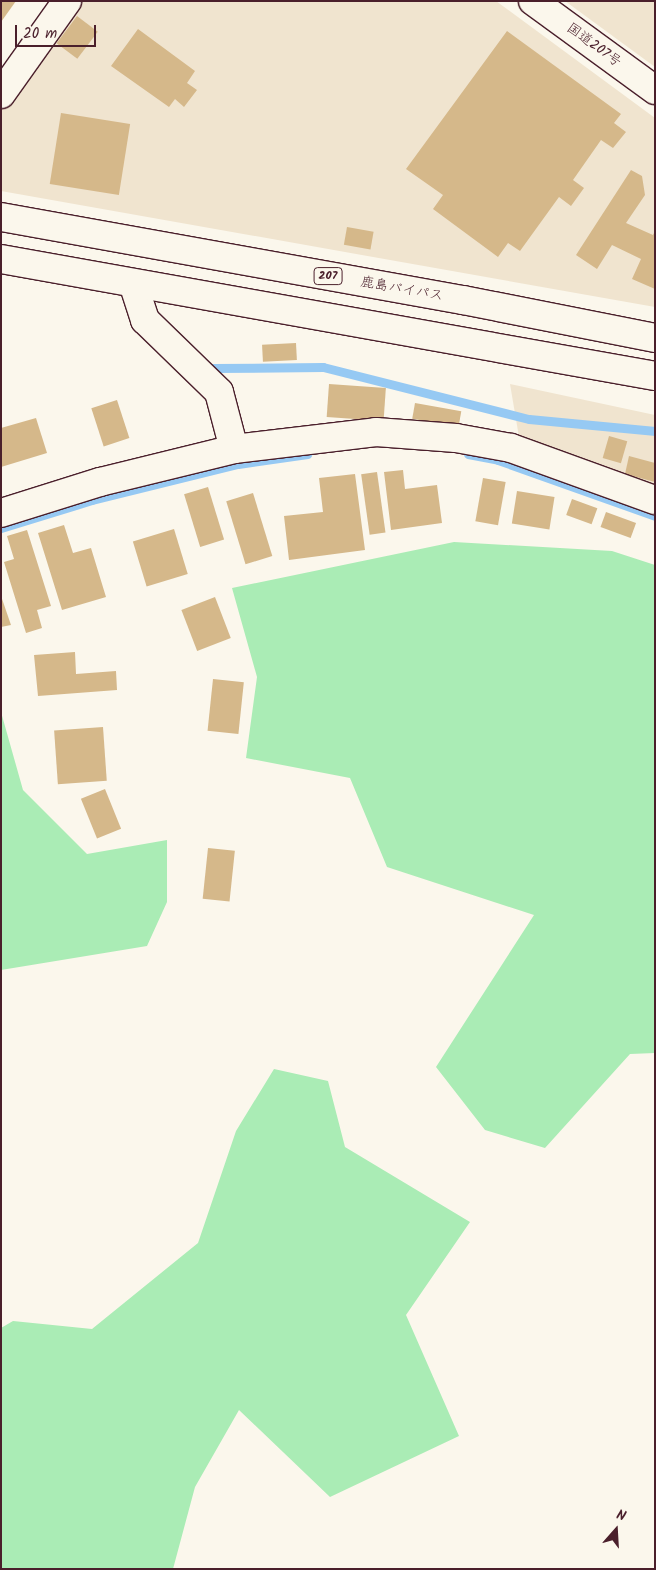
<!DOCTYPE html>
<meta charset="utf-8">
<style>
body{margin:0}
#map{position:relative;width:656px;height:1570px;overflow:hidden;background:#fbf7ec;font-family:Kalam,"Klee One",sans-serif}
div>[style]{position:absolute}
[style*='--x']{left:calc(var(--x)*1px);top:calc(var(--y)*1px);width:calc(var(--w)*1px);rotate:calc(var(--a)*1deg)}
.built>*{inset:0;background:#f0e4cf}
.green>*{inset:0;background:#aaecb5}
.stream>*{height:9px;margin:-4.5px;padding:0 4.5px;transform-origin:4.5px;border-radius:4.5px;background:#96c9f3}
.building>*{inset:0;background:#d5b88a;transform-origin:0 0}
.roads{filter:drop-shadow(1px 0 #4a1f2b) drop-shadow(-1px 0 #4a1f2b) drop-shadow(0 1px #4a1f2b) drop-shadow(0 -1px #4a1f2b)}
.street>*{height:28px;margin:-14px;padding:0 14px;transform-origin:14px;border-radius:14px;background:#fbf7ec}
.highway>*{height:28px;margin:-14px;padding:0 14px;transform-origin:14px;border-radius:14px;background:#fbf7ec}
span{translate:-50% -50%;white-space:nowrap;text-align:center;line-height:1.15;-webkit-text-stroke:4px #fbf7ec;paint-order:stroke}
.shield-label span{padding:1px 4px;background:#fbf7ec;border:1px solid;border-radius:4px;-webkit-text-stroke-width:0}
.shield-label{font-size:12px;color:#4a1f2b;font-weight:700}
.street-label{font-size:14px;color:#4a1f2b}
.frame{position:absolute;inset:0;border:2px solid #4a1f2b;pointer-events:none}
.north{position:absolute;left:591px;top:1505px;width:50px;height:50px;-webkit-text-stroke:4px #fbf7ec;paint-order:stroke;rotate:19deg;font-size:14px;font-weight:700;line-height:20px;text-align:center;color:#4a1f2b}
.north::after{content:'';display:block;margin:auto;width:18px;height:22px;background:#4a1f2b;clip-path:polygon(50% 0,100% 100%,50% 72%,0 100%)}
.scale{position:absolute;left:15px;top:25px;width:81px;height:22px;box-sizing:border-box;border:2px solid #4a1f2b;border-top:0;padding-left:6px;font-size:15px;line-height:18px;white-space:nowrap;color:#4a1f2b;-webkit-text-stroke:4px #fbf7ec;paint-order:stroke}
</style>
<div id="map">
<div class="built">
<div style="clip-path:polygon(79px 1px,496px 1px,655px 118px,655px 307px,1px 191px,1px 110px)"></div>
<div style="clip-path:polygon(565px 1px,655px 1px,655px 67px)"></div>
<div style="clip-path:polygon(510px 384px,655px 415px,655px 494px,520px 443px)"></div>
</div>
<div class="green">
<div style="clip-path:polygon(454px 542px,612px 551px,655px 565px,655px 1053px,630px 1054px,545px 1148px,485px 1130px,436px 1067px,534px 915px,387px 867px,350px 778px,246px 758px,257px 677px,232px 588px)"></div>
<div style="clip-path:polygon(1px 712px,23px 790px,87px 854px,167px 840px,167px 902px,147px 946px,1px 970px)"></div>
<div style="clip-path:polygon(274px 1069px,328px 1081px,345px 1147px,470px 1222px,406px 1315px,459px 1436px,330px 1497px,239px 1410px,195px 1487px,173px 1569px,1px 1569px,1px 1328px,13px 1321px,92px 1329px,198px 1243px,236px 1131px)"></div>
</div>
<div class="stream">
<div style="--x:213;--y:368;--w:110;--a:-0.5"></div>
<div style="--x:323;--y:367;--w:212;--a:14.2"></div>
<div style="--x:529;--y:419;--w:127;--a:5.4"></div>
<div style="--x:468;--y:454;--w:31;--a:11"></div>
<div style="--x:498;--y:460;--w:167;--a:19.6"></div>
<div style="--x:1;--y:528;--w:95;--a:-17.1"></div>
<div style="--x:92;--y:500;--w:150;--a:-13.9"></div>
<div style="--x:238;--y:464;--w:70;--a:-8.2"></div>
</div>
<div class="building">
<div style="clip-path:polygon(1px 1px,16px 1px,1px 22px)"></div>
<div style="left:77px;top:16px;width:26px;height:34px;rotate:37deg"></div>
<div style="clip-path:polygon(138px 29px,195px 71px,187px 83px,197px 90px,184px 107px,175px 99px,169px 107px,111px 66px)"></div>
<div style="clip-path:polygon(507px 31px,621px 114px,614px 123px,626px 132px,613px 148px,601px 140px,573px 180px,584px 188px,571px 206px,559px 197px,520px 251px,508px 243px,498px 257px,433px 209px,443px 195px,406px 169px)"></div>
<div style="left:61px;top:113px;width:70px;height:72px;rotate:9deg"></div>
<div style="clip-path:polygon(631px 170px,642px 176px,645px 195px,626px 223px,653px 235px,655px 231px,655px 289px,632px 279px,641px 259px,612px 245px,597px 269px,576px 255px)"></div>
<div style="left:347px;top:227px;width:27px;height:18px;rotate:10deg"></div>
<div style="left:296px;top:343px;width:17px;height:34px;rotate:87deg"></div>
<div style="left:329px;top:384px;width:57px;height:33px;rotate:4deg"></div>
<div style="left:117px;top:400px;width:40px;height:27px;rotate:72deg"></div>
<div style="left:415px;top:403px;width:47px;height:16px;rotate:10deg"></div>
<div style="clip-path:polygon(36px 418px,47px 453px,1px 467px,1px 428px)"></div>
<div style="left:609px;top:436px;width:19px;height:23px;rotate:16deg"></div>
<div style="clip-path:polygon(629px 456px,655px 463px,655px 482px,625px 474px)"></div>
<div style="clip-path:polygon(403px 470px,405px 489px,437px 485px,442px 523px,391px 530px,384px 472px)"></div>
<div style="left:377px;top:472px;width:61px;height:16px;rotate:82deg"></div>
<div style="clip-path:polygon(355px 474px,365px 550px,289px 560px,284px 516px,323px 512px,319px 478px)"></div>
<div style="left:483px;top:478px;width:23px;height:44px;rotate:10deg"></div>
<div style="left:208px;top:487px;width:55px;height:25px;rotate:73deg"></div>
<div style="left:517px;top:491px;width:38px;height:33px;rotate:9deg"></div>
<div style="left:253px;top:493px;width:66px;height:28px;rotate:73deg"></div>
<div style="left:572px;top:499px;width:27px;height:17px;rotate:20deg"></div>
<div style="left:606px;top:512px;width:32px;height:16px;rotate:20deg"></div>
<div style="clip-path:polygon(64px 525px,73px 553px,91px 548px,106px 597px,62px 610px,38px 533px)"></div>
<div style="left:174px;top:529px;width:47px;height:43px;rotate:73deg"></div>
<div style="clip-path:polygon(27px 530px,51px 606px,37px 610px,42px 628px,26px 633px,4px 562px,14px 559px,7px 536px)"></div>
<div style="clip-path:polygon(1px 596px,11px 625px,1px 627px)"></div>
<div style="left:215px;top:597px;width:44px;height:36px;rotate:69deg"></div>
<div style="clip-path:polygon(75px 652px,76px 674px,116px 671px,117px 690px,38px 696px,34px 655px)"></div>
<div style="left:213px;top:679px;width:31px;height:52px;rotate:6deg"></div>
<div style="left:103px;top:727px;width:54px;height:49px;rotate:86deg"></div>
<div style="left:105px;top:789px;width:43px;height:26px;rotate:68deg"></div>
<div style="left:208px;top:848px;width:27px;height:51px;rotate:6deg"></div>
</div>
<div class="roads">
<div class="street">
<div style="--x:1;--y:94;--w:114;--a:-54.6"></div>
<div style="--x:133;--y:283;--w:39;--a:72"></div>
<div style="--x:145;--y:320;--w:103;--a:44.2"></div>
<div style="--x:219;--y:392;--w:59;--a:75.3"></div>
<div style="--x:1;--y:513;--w:104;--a:-17.4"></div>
<div style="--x:100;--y:482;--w:138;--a:-13.8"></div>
<div style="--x:234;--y:449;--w:143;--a:-6.8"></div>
<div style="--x:376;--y:432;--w:80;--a:4.3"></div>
<div style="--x:456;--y:438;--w:56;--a:10.3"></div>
<div style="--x:511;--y:448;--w:153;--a:19.9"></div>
</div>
<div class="highway">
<div style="--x:533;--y:1;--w:151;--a:36.1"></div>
<div style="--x:1;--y:217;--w:469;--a:10.2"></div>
<div style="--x:463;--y:300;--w:196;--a:11.2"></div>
<div style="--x:1;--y:259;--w:664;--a:10.14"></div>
</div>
</div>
<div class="shield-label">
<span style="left:328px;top:276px">207</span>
</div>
<div class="street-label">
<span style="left:594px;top:45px;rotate:36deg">国道207号</span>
<span style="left:402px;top:289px;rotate:10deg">鹿島バイパス</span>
</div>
<div class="frame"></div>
<div class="north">N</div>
<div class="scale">20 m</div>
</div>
